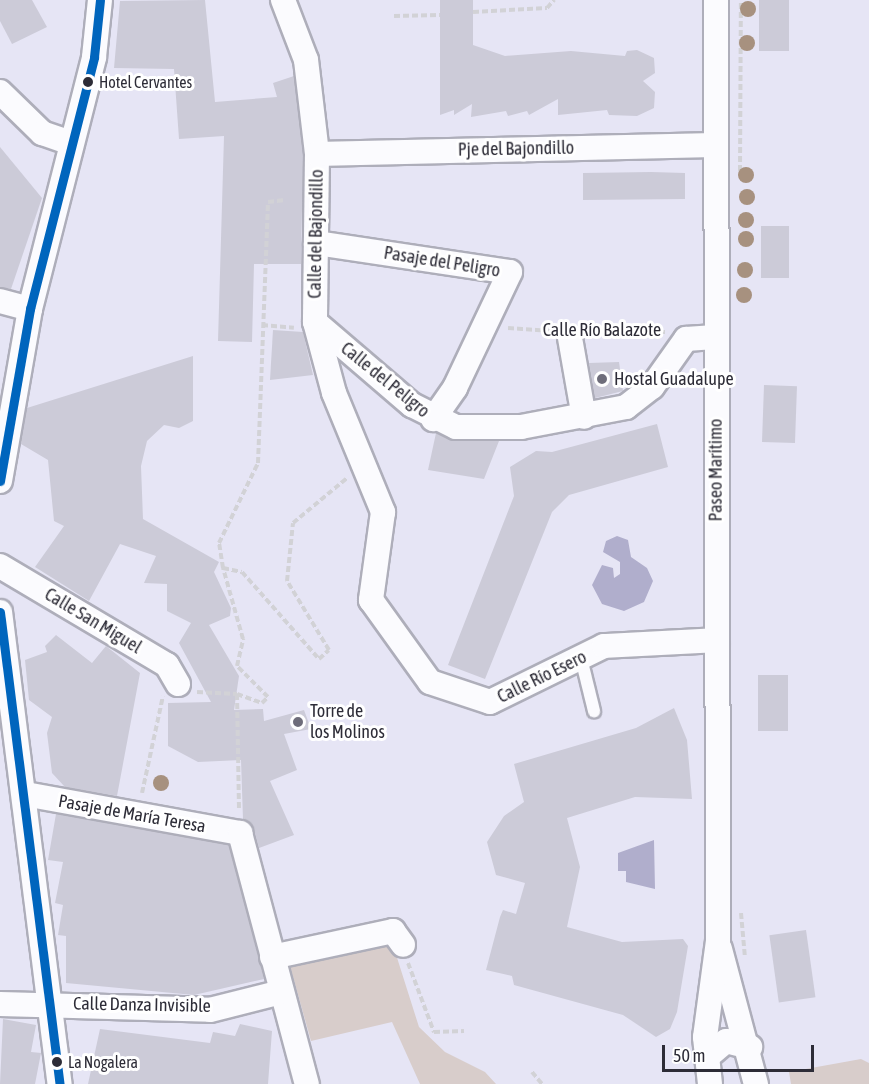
<!DOCTYPE html>
<meta charset="utf-8">
<style>
body{margin:0}
#map{position:relative;width:869px;height:1084px;overflow:hidden;background:#e6e5f5;font-family:"Asap Condensed",sans-serif}
div>[style]{position:absolute}
[style*='--x']{left:calc(var(--x)*1px);top:calc(var(--y)*1px);width:calc(var(--w)*1px);rotate:calc(var(--a)*1deg)}
.green>*{inset:0;background:#d8cdcb}
.water>*{inset:0;background:#b0aecc}
.building>*{inset:0;background:#cccbd8;transform-origin:0 0}
.path>*{height:4px;margin-top:-2px;transform-origin:0;background:repeating-linear-gradient(90deg,#d2d2d6 0 6px,transparent 0 9px)}
.roads{filter:drop-shadow(2px 0 #aeaeba) drop-shadow(-2px 0 #aeaeba) drop-shadow(0 2px #aeaeba) drop-shadow(0 -2px #aeaeba)}
.lane>*{height:12px;margin:-6px;padding:0 6px;transform-origin:6px;border-radius:6px;background:#fbfbfe}
.street>*{height:24px;margin:-12px;padding:0 12px;transform-origin:12px;border-radius:12px;background:#fbfbfe}
.bus-1>*{height:9px;margin:-4.5px;padding:0 4.5px;transform-origin:4.5px;border-radius:4.5px;background:#0065bd}
.trees>*{width:16px;height:16px;margin:-8px;border-radius:50%;background:#a7917f}
.dots>*{width:16px;height:16px;translate:-50% -50%;box-sizing:border-box;border:3px solid #fff;border-radius:50%}
span{translate:-50% -50%;white-space:nowrap;text-align:center;line-height:1.15;-webkit-text-stroke:6px #fff;paint-order:stroke}
.bus-label{font-size:16px;color:#2d2c37}
.left{translate:0 -50%;text-align:left}
.street-label{font-size:18px;color:#2d2c37}
.poi-label{font-size:18px;color:#2d2c37}
.scale{position:absolute;left:662px;top:1045px;width:152px;height:27px;box-sizing:border-box;border:3px solid #2d2c37;border-top:0;padding-left:8px;font-size:18px;line-height:21px;white-space:nowrap;color:#2d2c37;-webkit-text-stroke:4px #fff;paint-order:stroke}
</style>
<div id="map">
<div class="green">
<div style="clip-path:polygon(369px 941px,393px 945px,419px 1027px,445px 1052px,485px 1072px,496px 1084px,420px 1084px,392px 1022px,311px 1041px,288px 959px)"></div>
<div style="clip-path:polygon(861px 1059px,869px 1063px,869px 1084px,791px 1084px,789px 1072px)"></div>
</div>
<div class="water">
<div style="clip-path:polygon(617px 536px,628px 540px,631px 557px,647px 568px,653px 581px,644px 602px,624px 611px,602px 604px,592px 585px,602px 565px,613px 568px,614px 578px,620px 574px,620px 562px,603px 552px,606px 541px)"></div>
<div style="clip-path:polygon(654px 840px,655px 889px,626px 882px,626px 871px,618px 871px,618px 853px)"></div>
</div>
<div class="building">
<div style="clip-path:polygon(0 0,32px 0,47px 27px,12px 44px,0 21px)"></div>
<div style="clip-path:polygon(205px 0,215px 102px,277px 97px,273px 83px,294px 76px,303px 155px,301px 264px,254px 264px,252px 342px,218px 341px,224px 136px,179px 139px,174px 69px,114px 68px,120px 1px)"></div>
<div style="clip-path:polygon(440px 0,473px 0,473px 45px,505px 56px,571px 51px,625px 56px,627px 51px,637px 50px,654px 58px,655px 73px,643px 81px,655px 92px,654px 108px,637px 116px,609px 115px,607px 110px,558px 115px,558px 99px,529px 115px,527px 111px,508px 116px,506px 111px,471px 117px,472px 104px,454px 115px,454px 110px,440px 115px)"></div>
<div style="left:759px;top:0;width:30px;height:51px"></div>
<div style="clip-path:polygon(0 147px,42px 198px,11px 289px,0 287px)"></div>
<div style="clip-path:polygon(651px 172px,685px 173px,685px 199px,583px 200px,583px 173px)"></div>
<div style="left:789px;top:226px;width:52px;height:28px;rotate:90deg"></div>
<div style="clip-path:polygon(273px 330px,303px 332px,313px 375px,270px 380px)"></div>
<div style="clip-path:polygon(193px 356px,193px 421px,179px 428px,164px 425px,147px 441px,141px 466px,143px 519px,219px 562px,214px 572px,231px 608px,230px 616px,209px 625px,239px 676px,234px 710px,263px 709px,264px 721px,304px 710px,311px 729px,284px 734px,297px 770px,270px 781px,294px 835px,259px 848px,254px 829px,243px 819px,241px 760px,198px 762px,168px 746px,168px 703px,211px 702px,179px 643px,191px 623px,167px 611px,167px 584px,144px 583px,156px 556px,120px 544px,89px 601px,35px 567px,64px 526px,54px 521px,48px 460px,21px 444px,27px 408px)"></div>
<div style="clip-path:polygon(619px 362px,623px 391px,595px 398px,589px 363px)"></div>
<div style="left:764px;top:385px;width:33px;height:57px;rotate:2deg"></div>
<div style="clip-path:polygon(657px 424px,668px 467px,569px 495px,552px 512px,485px 679px,448px 665px,514px 496px,510px 467px,536px 451px,552px 452px)"></div>
<div style="clip-path:polygon(436px 433px,455px 441px,499px 441px,484px 479px,428px 470px)"></div>
<div style="clip-path:polygon(56px 635px,92px 663px,106px 646px,140px 673px,117px 796px,65px 787px,52px 773px,47px 733px,52px 717px,29px 700px,25px 660px,47px 652px,45px 646px)"></div>
<div style="left:758px;top:675px;width:30px;height:56px"></div>
<div style="clip-path:polygon(674px 708px,687px 740px,692px 799px,635px 797px,567px 818px,580px 867px,567px 927px,622px 942px,683px 939px,688px 946px,677px 1012px,670px 1029px,656px 1037px,623px 1015px,514px 985px,512px 976px,486px 970px,500px 917px,503px 910px,516px 914px,525px 883px,496px 875px,487px 842px,504px 816px,524px 802px,514px 764px,636px 728px)"></div>
<div style="clip-path:polygon(56px 814px,229px 845px,264px 979px,194px 995px,66px 983px,66px 936px,58px 935px,63px 905px,55px 903px,63px 862px,48px 860px)"></div>
<div style="left:806px;top:930px;width:68px;height:37px;rotate:82deg"></div>
<div style="clip-path:polygon(3px 1019px,36px 1025px,31px 1052px,41px 1053px,35px 1084px,0 1084px)"></div>
<div style="clip-path:polygon(240px 1024px,272px 1031px,268px 1084px,88px 1084px,100px 1029px,210px 1043px,213px 1032px,235px 1036px)"></div>
</div>
<div class="path">
<div style="--x:473;--y:12;--w:74;--a:-3.1"></div>
<div style="--x:547;--y:8;--w:11;--a:-49"></div>
<div style="--x:394;--y:16;--w:46;--a:-1.2"></div>
<div style="--x:740;--y:171;--w:171;--a:-89.7"></div>
<div style="--x:262;--y:325;--w:32;--a:5"></div>
<div style="--x:508;--y:328;--w:43;--a:4"></div>
<div style="--x:588;--y:333;--w:77;--a:-0.7"></div>
<div style="--x:223;--y:568;--w:25;--a:-99"></div>
<div style="--x:219;--y:543;--w:89;--a:-64"></div>
<div style="--x:258;--y:463;--w:261;--a:-87.8"></div>
<div style="--x:268;--y:202;--w:17;--a:-7"></div>
<div style="--x:197;--y:692;--w:40;--a:2.9"></div>
<div style="--x:237;--y:694;--w:27;--a:20"></div>
<div style="--x:262;--y:703;--w:8;--a:-45"></div>
<div style="--x:268;--y:697;--w:44;--a:-135"></div>
<div style="--x:237;--y:666;--w:28;--a:-77"></div>
<div style="--x:243;--y:639;--w:74;--a:-105.7"></div>
<div style="--x:223;--y:568;--w:19;--a:12"></div>
<div style="--x:242;--y:572;--w:116;--a:48.5"></div>
<div style="--x:319;--y:659;--w:13;--a:-42"></div>
<div style="--x:329;--y:650;--w:81;--a:-121.3"></div>
<div style="--x:287;--y:581;--w:58;--a:-84.1"></div>
<div style="--x:293;--y:523;--w:70;--a:-39.8"></div>
<div style="--x:237;--y:694;--w:117;--a:89"></div>
<div style="--x:142;--y:793;--w:99;--a:-77.8"></div>
<div style="--x:741;--y:913;--w:45;--a:84.9"></div>
<div style="--x:408;--y:963;--w:74;--a:69.4"></div>
<div style="--x:434;--y:1032;--w:30;--a:-2"></div>
<div style="--x:532;--y:1072;--w:16;--a:50"></div>
</div>
<div class="roads">
<div class="lane">
<div style="--x:581;--y:658;--w:55;--a:76.2"></div>
</div>
<div class="street">
<div style="--x:283;--y:0;--w:64;--a:69"></div>
<div style="--x:306;--y:60;--w:95;--a:83.3"></div>
<div style="--x:317;--y:154;--w:168;--a:90.7"></div>
<div style="--x:315;--y:322;--w:73;--a:75"></div>
<div style="--x:334;--y:393;--w:129;--a:67.6"></div>
<div style="--x:383;--y:512;--w:89;--a:97.8"></div>
<div style="--x:371;--y:600;--w:101;--a:54.3"></div>
<div style="--x:430;--y:682;--w:63;--a:18.4"></div>
<div style="--x:490;--y:702;--w:127;--a:-26.2"></div>
<div style="--x:604;--y:646;--w:113;--a:-3"></div>
<div style="--x:0;--y:92;--w:59;--a:44.3"></div>
<div style="--x:42;--y:133;--w:31;--a:19"></div>
<div style="--x:317;--y:154;--w:397;--a:-1.3"></div>
<div style="--x:316;--y:243;--w:196;--a:8.5"></div>
<div style="--x:510;--y:272;--w:128;--a:115.4"></div>
<div style="--x:455;--y:388;--w:38;--a:125"></div>
<div style="--x:0;--y:301;--w:31;--a:15"></div>
<div style="--x:315;--y:322;--w:128;--a:40.6"></div>
<div style="--x:412;--y:405;--w:49;--a:26.6"></div>
<div style="--x:456;--y:427;--w:65;--a:0"></div>
<div style="--x:521;--y:427;--w:107;--a:-10.8"></div>
<div style="--x:626;--y:407;--w:33;--a:-38"></div>
<div style="--x:652;--y:387;--w:59;--a:-54.7"></div>
<div style="--x:686;--y:339;--w:29;--a:-4"></div>
<div style="--x:570;--y:338;--w:80;--a:80"></div>
<div style="--x:0;--y:481;--w:175;--a:-80.1"></div>
<div style="--x:30;--y:309;--w:260;--a:-75.7"></div>
<div style="--x:94;--y:57;--w:57;--a:-84"></div>
<div style="--x:0;--y:566;--w:194;--a:30.7"></div>
<div style="--x:167;--y:665;--w:22;--a:60"></div>
<div style="--x:0;--y:612;--w:476;--a:82.8"></div>
<div style="--x:25;--y:794;--w:219;--a:10.3"></div>
<div style="--x:240;--y:833;--w:260;--a:75.1"></div>
<div style="--x:720;--y:949;--w:140;--a:75.1"></div>
<div style="--x:272;--y:957;--w:124;--a:-12.1"></div>
<div style="--x:393;--y:931;--w:17;--a:54"></div>
<div style="--x:0;--y:1004;--w:210;--a:1.6"></div>
<div style="--x:210;--y:1010;--w:73;--a:-14.2"></div>
<div style="--x:707;--y:1057;--w:25;--a:-40"></div>
<div style="--x:726;--y:1041;--w:25;--a:14"></div>
<div style="--x:710;--y:1084;--w:47;--a:-96.1"></div>
<div style="--x:705;--y:1037;--w:97;--a:-82.3"></div>
<div style="--x:718;--y:941;--w:941;--a:-90.12"></div>
</div>
</div>
<div class="bus-1">
<div style="--x:0;--y:481;--w:175;--a:-80.1"></div>
<div style="--x:30;--y:309;--w:260;--a:-75.7"></div>
<div style="--x:94;--y:57;--w:57;--a:-84"></div>
<div style="--x:0;--y:612;--w:476;--a:82.8"></div>
</div>
<div class="trees">
<div style="left:748px;top:9px"></div>
<div style="left:747px;top:43px"></div>
<div style="left:746px;top:175px"></div>
<div style="left:747px;top:197px"></div>
<div style="left:746px;top:220px"></div>
<div style="left:746px;top:239px"></div>
<div style="left:745px;top:270px"></div>
<div style="left:744px;top:295px"></div>
<div style="left:161px;top:783px"></div>
</div>
<div class="dots">
<div style="left:88px;top:82px;background:#2d2c37"></div>
<div style="left:602px;top:379px;background:#6e6d7a"></div>
<div style="left:298px;top:722px;background:#6e6d7a"></div>
<div style="left:57px;top:1062px;background:#2d2c37"></div>
</div>
<div class="bus-label">
<span class="left" style="left:99px;top:82px">Hotel Cervantes</span>
<span class="left" style="left:68px;top:1062px">La Nogalera</span>
</div>
<div class="street-label">
<span style="left:516px;top:149px;rotate:-1deg">Pje del Bajondillo</span>
<span style="left:316px;top:234px;rotate:-89deg">Calle del Bajondillo</span>
<span style="left:442px;top:262px;rotate:9deg">Pasaje del Peligro</span>
<span style="left:602px;top:330px">Calle Río Balazote</span>
<span style="left:385px;top:380px;rotate:39deg">Calle del Peligro</span>
<span style="left:716px;top:470px;rotate:-90deg">Paseo Marítimo</span>
<span style="left:93px;top:621px;rotate:31deg">Calle San Miguel</span>
<span style="left:542px;top:677px;rotate:-26deg">Calle Río Esero</span>
<span style="left:132px;top:814px;rotate:10deg">Pasaje de María Teresa</span>
<span style="left:142px;top:1005px;rotate:1deg">Calle Danza Invisible</span>
</div>
<div class="poi-label">
<span class="left" style="left:614px;top:379px">Hostal Guadalupe</span>
<span class="left" style="left:310px;top:722px">Torre de<br>los Molinos</span>
</div>
<div class="scale">50 m</div>
</div>
